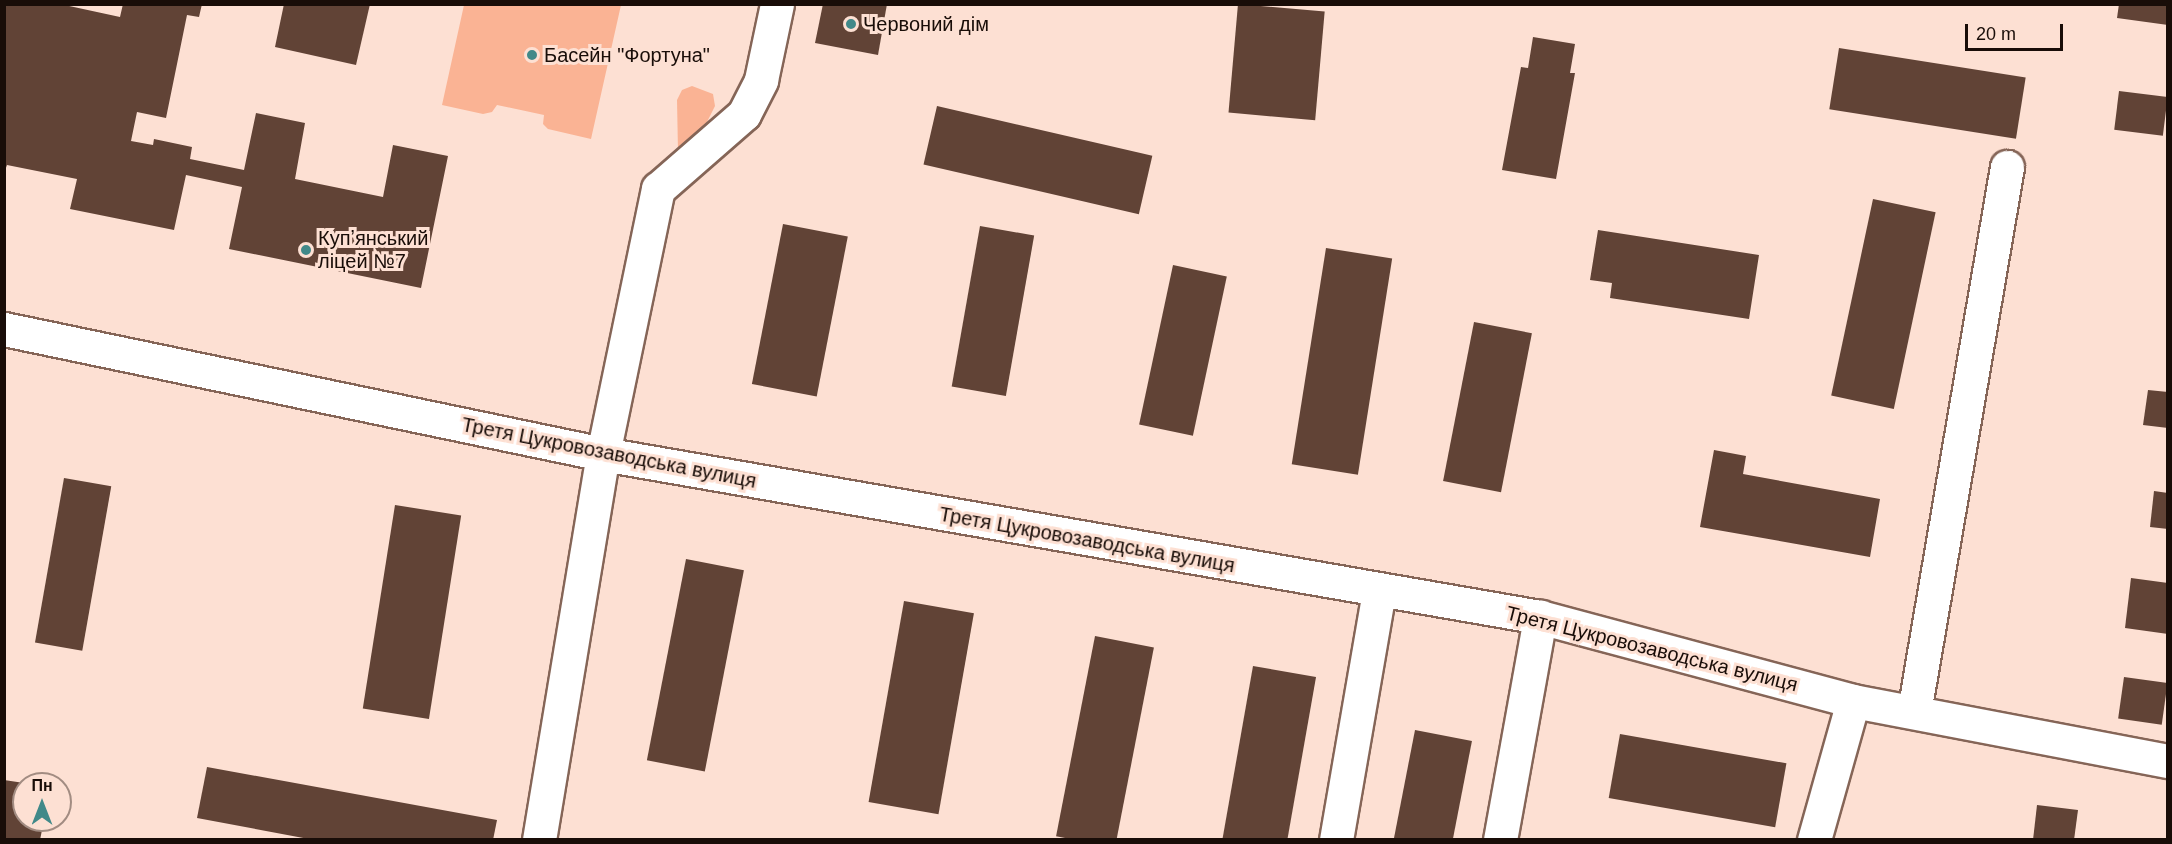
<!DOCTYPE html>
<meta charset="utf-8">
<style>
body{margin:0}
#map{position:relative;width:2172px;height:844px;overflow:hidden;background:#fde0d3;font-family:Arial,sans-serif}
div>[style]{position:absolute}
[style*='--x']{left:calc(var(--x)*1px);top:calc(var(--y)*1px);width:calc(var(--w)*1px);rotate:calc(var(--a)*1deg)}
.green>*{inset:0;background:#fab394}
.building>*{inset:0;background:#614336;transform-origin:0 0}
.roads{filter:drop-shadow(2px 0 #856557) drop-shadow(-2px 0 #856557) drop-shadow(0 2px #856557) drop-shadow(0 -2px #856557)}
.minor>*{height:33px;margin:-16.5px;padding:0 16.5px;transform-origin:16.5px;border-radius:16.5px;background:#fff}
.dots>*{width:16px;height:16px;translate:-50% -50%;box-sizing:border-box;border:3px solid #fde0d3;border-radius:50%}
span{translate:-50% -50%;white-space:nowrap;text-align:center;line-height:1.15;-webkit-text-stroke:6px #fde0d3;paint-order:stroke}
.poi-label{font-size:20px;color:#190d08}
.left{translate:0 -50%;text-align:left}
.street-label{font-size:20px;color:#190d08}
.frame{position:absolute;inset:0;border:6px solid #190d08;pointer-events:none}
.north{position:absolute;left:12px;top:772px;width:60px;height:60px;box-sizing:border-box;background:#fde0d3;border:2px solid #a28c82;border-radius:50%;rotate:0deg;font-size:16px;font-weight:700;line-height:24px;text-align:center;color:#190d08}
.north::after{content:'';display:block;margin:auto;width:21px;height:27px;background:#418989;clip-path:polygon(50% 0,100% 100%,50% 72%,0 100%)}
.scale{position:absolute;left:1965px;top:24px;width:98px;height:27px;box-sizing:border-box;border:3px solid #190d08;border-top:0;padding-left:8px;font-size:18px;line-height:21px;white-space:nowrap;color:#190d08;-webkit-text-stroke:4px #fde0d3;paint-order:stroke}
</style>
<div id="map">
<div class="green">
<div style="clip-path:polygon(464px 5px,621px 5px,591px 139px,548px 129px,543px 124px,544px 115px,497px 105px,492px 112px,483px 114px,442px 105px)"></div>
<div style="clip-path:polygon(692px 86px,713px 94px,715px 106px,706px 124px,678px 152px,677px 100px,682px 90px)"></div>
</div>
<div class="building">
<div style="clip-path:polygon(4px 4px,60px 4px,120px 17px,123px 4px,202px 4px,199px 17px,187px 15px,166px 118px,137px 112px,131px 141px,153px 145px,154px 139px,192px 147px,190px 159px,244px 170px,256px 113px,305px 123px,295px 179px,383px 197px,393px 145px,448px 156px,421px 288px,229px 249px,242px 187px,186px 175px,174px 230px,70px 209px,77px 179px,7px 165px,4px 173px)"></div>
<div style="clip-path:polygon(284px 4px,370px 4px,356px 65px,275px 47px)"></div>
<div style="clip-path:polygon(823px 4px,887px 4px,878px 55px,815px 43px)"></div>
<div style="left:1238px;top:4px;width:87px;height:109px;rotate:5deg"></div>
<div style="clip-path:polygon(2119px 4px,2168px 4px,2168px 25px,2117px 18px)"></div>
<div style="clip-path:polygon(1533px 37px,1575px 44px,1570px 73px,1575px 73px,1556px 179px,1502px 170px,1521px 67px,1528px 68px)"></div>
<div style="left:1839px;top:48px;width:189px;height:62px;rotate:9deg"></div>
<div style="left:2119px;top:91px;width:49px;height:39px;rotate:7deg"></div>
<div style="left:937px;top:106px;width:221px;height:60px;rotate:13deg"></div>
<div style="left:1873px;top:199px;width:64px;height:201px;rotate:12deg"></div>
<div style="left:783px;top:224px;width:66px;height:163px;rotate:11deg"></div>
<div style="left:980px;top:226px;width:55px;height:163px;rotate:10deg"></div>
<div style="clip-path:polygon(1598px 230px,1759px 255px,1749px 319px,1610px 298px,1612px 283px,1590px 280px)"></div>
<div style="left:1326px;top:248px;width:67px;height:219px;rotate:9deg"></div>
<div style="left:1173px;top:265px;width:55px;height:163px;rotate:12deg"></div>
<div style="left:1474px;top:322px;width:59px;height:162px;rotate:11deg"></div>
<div style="clip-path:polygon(2148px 390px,2168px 392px,2168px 428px,2143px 425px)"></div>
<div style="clip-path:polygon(1714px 450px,1746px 456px,1743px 474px,1880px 499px,1870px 557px,1700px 527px)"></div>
<div style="left:64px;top:478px;width:48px;height:167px;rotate:10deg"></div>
<div style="clip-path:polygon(2154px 491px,2168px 493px,2168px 529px,2150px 527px)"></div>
<div style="left:395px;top:505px;width:67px;height:206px;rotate:9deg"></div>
<div style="left:686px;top:559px;width:59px;height:205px;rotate:11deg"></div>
<div style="clip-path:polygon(2131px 578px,2168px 583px,2168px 634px,2125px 628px)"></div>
<div style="left:904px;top:601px;width:71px;height:204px;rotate:10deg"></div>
<div style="left:1095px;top:636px;width:60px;height:204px;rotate:11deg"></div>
<div style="left:1253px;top:666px;width:64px;height:177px;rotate:10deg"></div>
<div style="left:2124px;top:677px;width:44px;height:42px;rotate:8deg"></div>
<div style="left:1415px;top:730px;width:58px;height:112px;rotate:11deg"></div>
<div style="left:1620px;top:734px;width:169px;height:65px;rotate:10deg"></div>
<div style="clip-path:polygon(207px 767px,497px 820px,493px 840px,314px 840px,197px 818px)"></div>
<div style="clip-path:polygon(4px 780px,24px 783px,24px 820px,44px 820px,40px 840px,4px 840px)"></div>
<div style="clip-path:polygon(2037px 805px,2078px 810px,2074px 840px,2033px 840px)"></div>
</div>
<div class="roads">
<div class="minor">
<div style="--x:4;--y:329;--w:612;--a:11.79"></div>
<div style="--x:603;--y:454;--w:951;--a:9.87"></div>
<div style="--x:1540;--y:617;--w:324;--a:15"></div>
<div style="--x:1853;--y:701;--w:321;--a:10.8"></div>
<div style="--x:1914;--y:712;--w:553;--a:-80.32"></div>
<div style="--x:539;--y:840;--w:391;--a:-80.6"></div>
<div style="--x:603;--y:454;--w:271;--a:-78.3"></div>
<div style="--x:658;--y:189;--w:114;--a:-41.1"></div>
<div style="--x:744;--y:114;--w:38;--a:-63"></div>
<div style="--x:761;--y:80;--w:78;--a:-78.1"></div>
<div style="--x:1336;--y:840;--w:254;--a:-80.2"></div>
<div style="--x:1500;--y:840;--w:227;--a:-79.8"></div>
<div style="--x:1814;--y:840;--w:144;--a:-74.3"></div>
</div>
</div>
<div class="dots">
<div style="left:851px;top:24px;background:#418989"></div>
<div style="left:532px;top:55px;background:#418989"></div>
<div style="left:306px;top:250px;background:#418989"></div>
</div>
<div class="poi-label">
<span class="left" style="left:863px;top:24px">Червоний дім</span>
<span class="left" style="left:544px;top:55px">Басейн "Фортуна"</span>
<span class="left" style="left:318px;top:250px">Купʼянський<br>ліцей №7</span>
</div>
<div class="street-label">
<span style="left:609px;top:453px;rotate:11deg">Третя Цукровозаводська вулиця</span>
<span style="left:1087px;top:540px;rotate:10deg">Третя Цукровозаводська вулиця</span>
<span style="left:1652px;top:649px;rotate:14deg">Третя Цукровозаводська вулиця</span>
</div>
<div class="frame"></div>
<div class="north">Пн</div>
<div class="scale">20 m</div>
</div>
